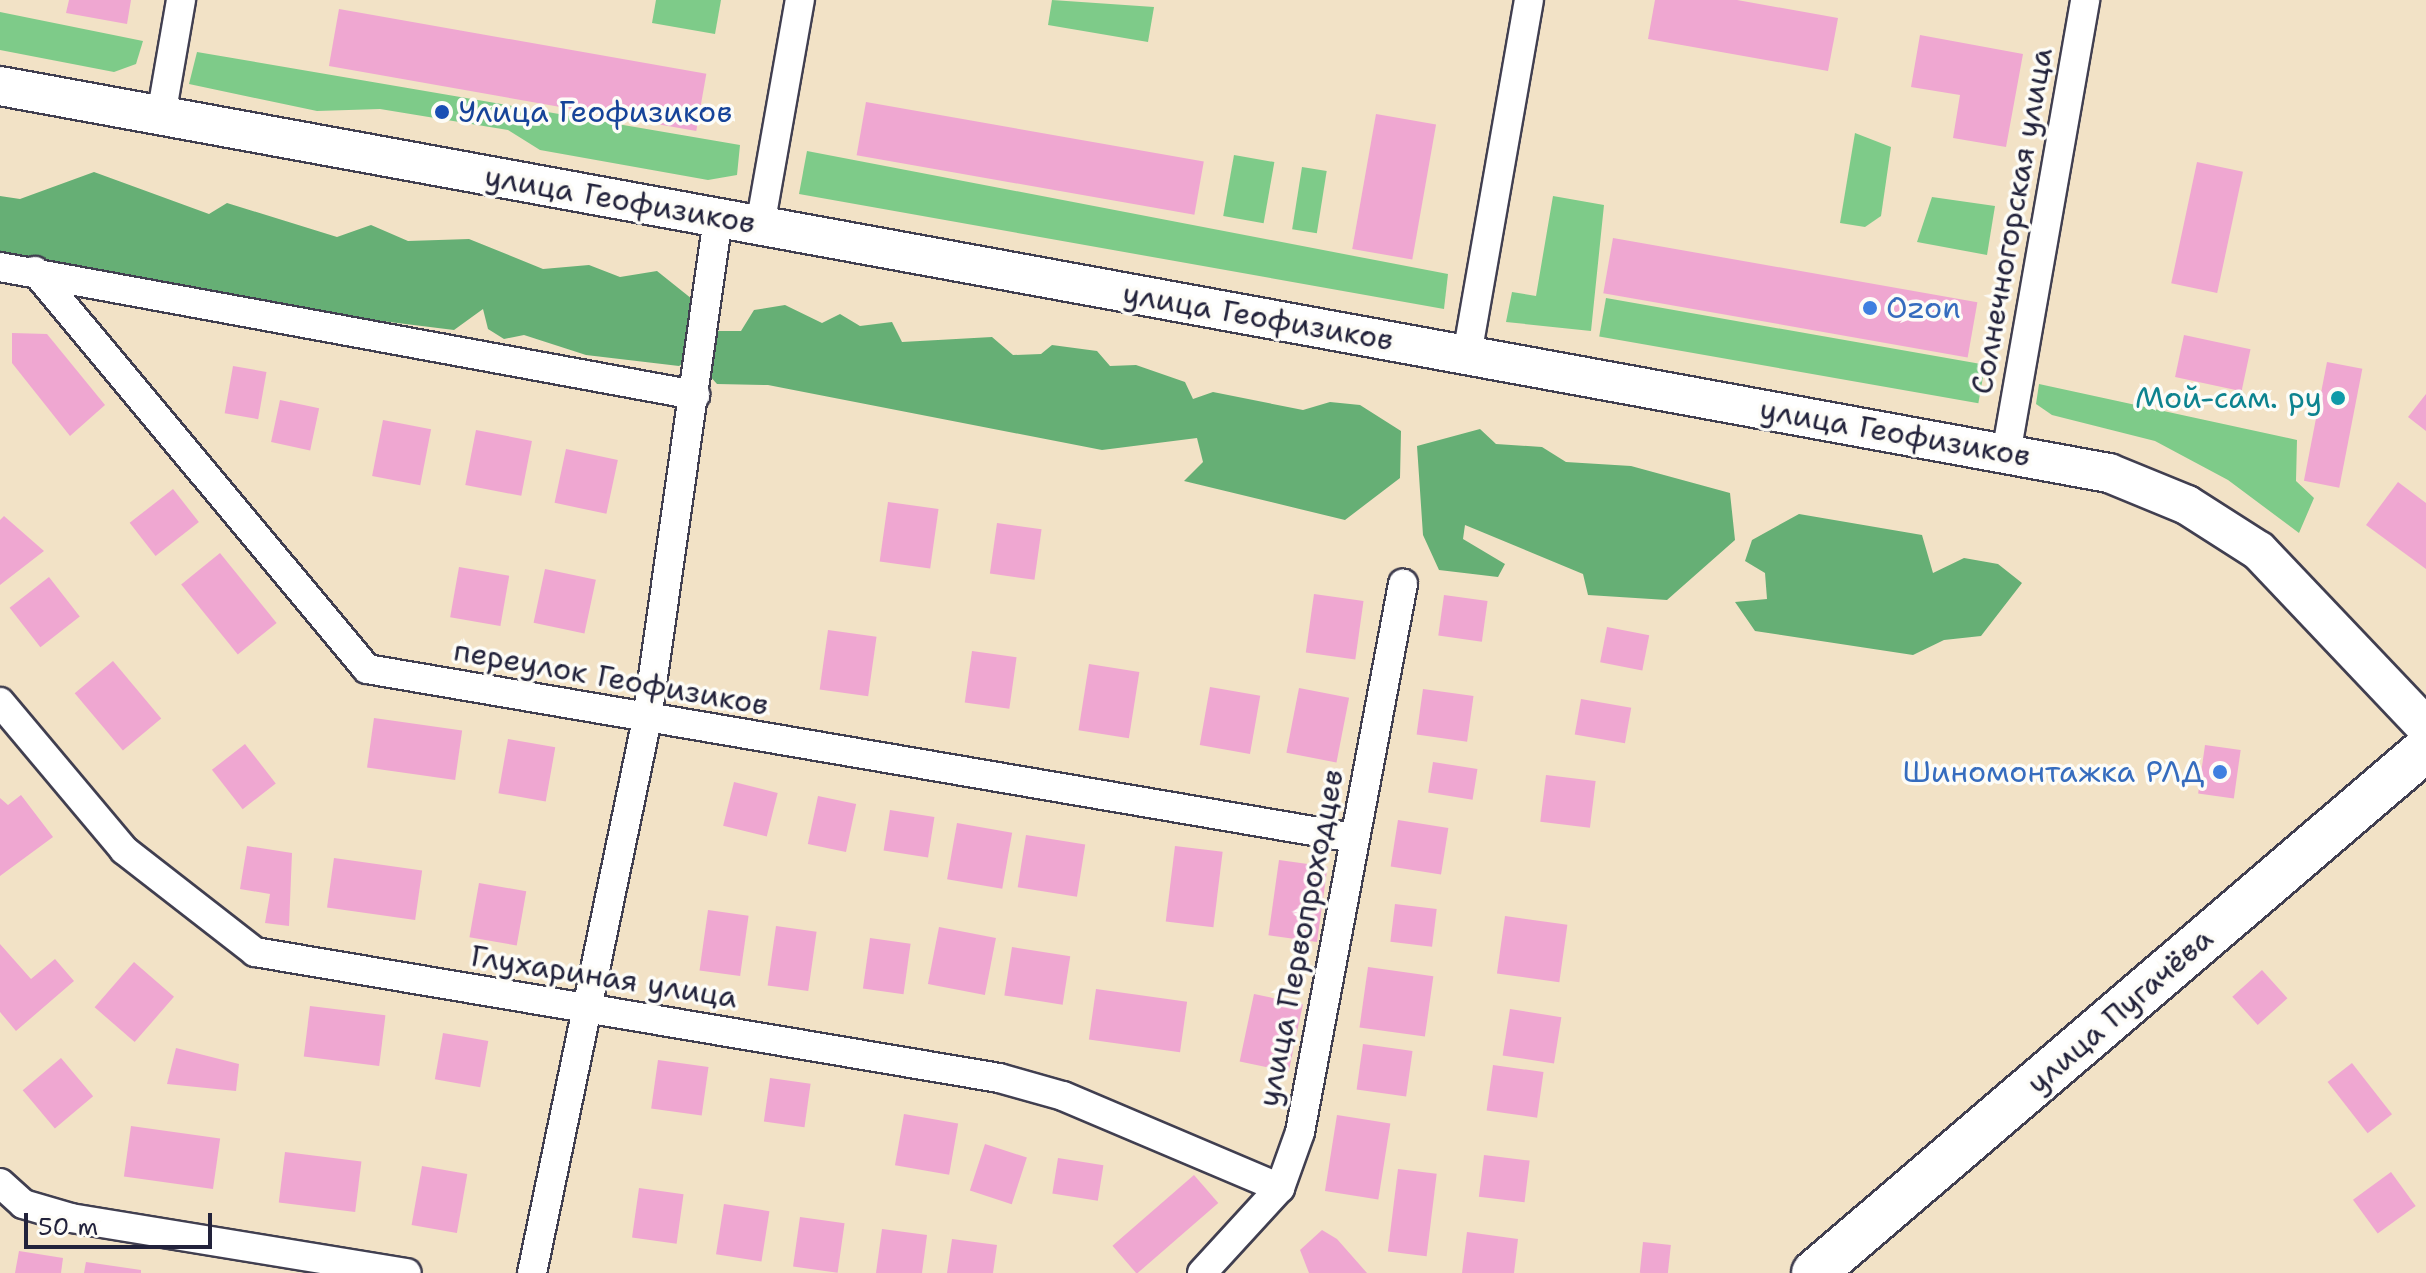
<!DOCTYPE html>
<meta charset="utf-8">
<style>
body{margin:0}
#map{position:relative;width:2426px;height:1273px;overflow:hidden;background:#f2e2c6;font-family:"Shantell Sans",sans-serif}
div>[style]{position:absolute}
[style*='--x']{left:calc(var(--x)*1px);top:calc(var(--y)*1px);width:calc(var(--w)*1px);rotate:calc(var(--a)*1deg)}
.green>*{inset:0;background:#7ecb89;transform-origin:0 0}
.forest>*{inset:0;background:#66af75}
.building>*{inset:0;background:#efa7d1;transform-origin:0 0}
.roads{filter:drop-shadow(2px 0 #413f50) drop-shadow(-2px 0 #413f50) drop-shadow(0 2px #413f50) drop-shadow(0 -2px #413f50)}
.street>*{height:28px;margin:-14px;padding:0 14px;transform-origin:14px;border-radius:14px;background:#fff}
.secondary>*{height:38px;margin:-19px;padding:0 19px;transform-origin:19px;border-radius:19px;background:#fff}
.primary>*{height:44px;margin:-22px;padding:0 22px;transform-origin:22px;border-radius:22px;background:#fff}
.dots>*{width:22px;height:22px;translate:-50% -50%;box-sizing:border-box;border:4px solid #fdfcf7;border-radius:50%}
span{translate:-50% -50%;white-space:nowrap;text-align:center;line-height:1.15;-webkit-text-stroke:7px #fdfcf7;paint-order:stroke}
.transit-label{font-size:30px;color:#164399}
.left{translate:0 -50%;text-align:left}
.street-label{font-size:30px;color:#22223b}
.shop-label{font-size:30px;color:#366cbe}
.right{translate:-100% -50%;text-align:right}
.culture-label{font-size:30px;color:#0d838f}
.scale{position:absolute;left:24px;top:1213px;width:188px;height:36px;box-sizing:border-box;border:4px solid #22223b;border-top:0;padding-left:10px;font-size:24px;line-height:28px;white-space:nowrap;color:#22223b;-webkit-text-stroke:6px #fdfcf7;paint-order:stroke}
</style>
<div id="map">
<div class="green">
<div style="clip-path:polygon(656px 0,721px 0,715px 34px,652px 23px)"></div>
<div style="clip-path:polygon(1052px 0,1154px 7px,1148px 42px,1048px 25px)"></div>
<div style="clip-path:polygon(0 12px,143px 41px,136px 64px,114px 72px,0 50px)"></div>
<div style="clip-path:polygon(197px 52px,740px 145px,737px 175px,708px 180px,540px 150px,508px 130px,380px 109px,317px 111px,189px 84px)"></div>
<div style="clip-path:polygon(1855px 133px,1891px 147px,1881px 216px,1865px 227px,1840px 223px)"></div>
<div style="clip-path:polygon(807px 151px,1448px 274px,1444px 309px,799px 194px)"></div>
<div style="left:1234px;top:155px;width:41px;height:62px;rotate:10deg"></div>
<div style="left:1302px;top:167px;width:25px;height:63px;rotate:9deg"></div>
<div style="clip-path:polygon(1553px 196px,1604px 205px,1591px 331px,1506px 322px,1512px 292px,1536px 296px)"></div>
<div style="clip-path:polygon(1932px 197px,1995px 206px,1987px 255px,1917px 242px)"></div>
<div style="left:1606px;top:298px;width:385px;height:39px;rotate:10deg"></div>
<div style="clip-path:polygon(2039px 384px,2297px 440px,2296px 481px,2314px 498px,2299px 533px,2228px 480px,2155px 441px,2052px 415px,2036px 404px)"></div>
</div>
<div class="forest">
<div style="clip-path:polygon(94px 172px,209px 214px,227px 203px,337px 237px,371px 225px,408px 241px,469px 239px,543px 269px,589px 265px,620px 277px,657px 271px,702px 307px,698px 353px,679px 366px,586px 355px,524px 335px,504px 339px,488px 329px,483px 309px,454px 330px,325px 314px,0 253px,0 196px,20px 199px)"></div>
<div style="clip-path:polygon(785px 305px,822px 323px,840px 314px,860px 326px,892px 322px,902px 342px,992px 337px,1013px 355px,1041px 354px,1052px 345px,1097px 351px,1110px 366px,1136px 365px,1185px 382px,1193px 399px,1213px 392px,1303px 410px,1330px 402px,1360px 405px,1401px 431px,1400px 478px,1345px 520px,1184px 481px,1203px 462px,1197px 438px,1102px 450px,768px 385px,717px 384px,709px 375px,712px 331px,741px 331px,754px 310px)"></div>
<div style="clip-path:polygon(1480px 429px,1496px 444px,1542px 447px,1566px 462px,1631px 466px,1730px 493px,1735px 540px,1667px 600px,1588px 595px,1583px 574px,1465px 525px,1463px 539px,1505px 564px,1498px 577px,1439px 570px,1423px 535px,1417px 446px)"></div>
<div style="clip-path:polygon(1799px 514px,1922px 535px,1933px 573px,1964px 558px,1998px 564px,2022px 583px,1981px 636px,1944px 640px,1913px 655px,1755px 631px,1735px 602px,1767px 599px,1765px 573px,1745px 561px,1752px 540px)"></div>
</div>
<div class="building">
<div style="clip-path:polygon(69px 0,131px 0,127px 24px,66px 13px)"></div>
<div style="clip-path:polygon(1655px 0,1737px 0,1838px 18px,1828px 71px,1648px 39px)"></div>
<div style="left:339px;top:9px;width:373px;height:58px;rotate:10deg"></div>
<div style="clip-path:polygon(1920px 35px,2023px 54px,2006px 147px,1953px 138px,1960px 95px,1911px 87px)"></div>
<div style="left:866px;top:102px;width:343px;height:54px;rotate:10deg"></div>
<div style="left:1376px;top:114px;width:61px;height:137px;rotate:10deg"></div>
<div style="left:2197px;top:162px;width:47px;height:124px;rotate:12deg"></div>
<div style="left:1613px;top:238px;width:370px;height:56px;rotate:10deg"></div>
<div style="clip-path:polygon(12px 333px,47px 334px,105px 405px,70px 436px,12px 363px)"></div>
<div style="left:2184px;top:335px;width:68px;height:43px;rotate:12deg"></div>
<div style="left:2327px;top:362px;width:36px;height:121px;rotate:11deg"></div>
<div style="left:233px;top:366px;width:34px;height:48px;rotate:10deg"></div>
<div style="clip-path:polygon(2426px 394px,2426px 431px,2408px 417px)"></div>
<div style="left:280px;top:400px;width:40px;height:43px;rotate:12deg"></div>
<div style="left:383px;top:420px;width:49px;height:57px;rotate:11deg"></div>
<div style="left:476px;top:430px;width:57px;height:56px;rotate:11deg"></div>
<div style="left:566px;top:449px;width:53px;height:55px;rotate:12deg"></div>
<div style="clip-path:polygon(2398px 482px,2426px 503px,2426px 569px,2366px 525px)"></div>
<div style="left:173px;top:489px;width:42px;height:55px;rotate:52deg"></div>
<div style="left:888px;top:502px;width:51px;height:60px;rotate:8deg"></div>
<div style="clip-path:polygon(4px 516px,44px 551px,0 585px,0 520px)"></div>
<div style="left:997px;top:523px;width:45px;height:51px;rotate:8deg"></div>
<div style="left:220px;top:553px;width:90px;height:50px;rotate:51deg"></div>
<div style="left:459px;top:567px;width:51px;height:51px;rotate:10deg"></div>
<div style="left:545px;top:569px;width:52px;height:55px;rotate:12deg"></div>
<div style="left:49px;top:577px;width:50px;height:50px;rotate:52deg"></div>
<div style="left:1314px;top:594px;width:50px;height:59px;rotate:8deg"></div>
<div style="left:1444px;top:595px;width:44px;height:41px;rotate:8deg"></div>
<div style="left:1607px;top:627px;width:43px;height:36px;rotate:11deg"></div>
<div style="left:828px;top:630px;width:49px;height:60px;rotate:8deg"></div>
<div style="left:972px;top:651px;width:45px;height:52px;rotate:8deg"></div>
<div style="left:113px;top:661px;width:75px;height:50px;rotate:50deg"></div>
<div style="left:1089px;top:664px;width:51px;height:67px;rotate:9deg"></div>
<div style="left:1210px;top:687px;width:51px;height:59px;rotate:10deg"></div>
<div style="left:1299px;top:688px;width:51px;height:66px;rotate:11deg"></div>
<div style="left:1423px;top:689px;width:51px;height:46px;rotate:8deg"></div>
<div style="left:1581px;top:699px;width:51px;height:36px;rotate:10deg"></div>
<div style="left:374px;top:718px;width:89px;height:50px;rotate:8deg"></div>
<div style="left:508px;top:739px;width:48px;height:55px;rotate:10deg"></div>
<div style="left:245px;top:744px;width:50px;height:42px;rotate:52deg"></div>
<div style="left:2205px;top:745px;width:36px;height:49px;rotate:8deg"></div>
<div style="left:1433px;top:762px;width:45px;height:31px;rotate:9deg"></div>
<div style="left:1546px;top:775px;width:50px;height:47px;rotate:7deg"></div>
<div style="left:734px;top:782px;width:45px;height:45px;rotate:14deg"></div>
<div style="clip-path:polygon(21px 795px,53px 837px,0 876px,0 798px,8px 805px)"></div>
<div style="left:818px;top:796px;width:39px;height:49px;rotate:12deg"></div>
<div style="left:890px;top:810px;width:45px;height:41px;rotate:9deg"></div>
<div style="left:1398px;top:820px;width:51px;height:47px;rotate:9deg"></div>
<div style="left:957px;top:823px;width:56px;height:57px;rotate:10deg"></div>
<div style="left:1026px;top:835px;width:60px;height:53px;rotate:9deg"></div>
<div style="clip-path:polygon(247px 846px,292px 853px,289px 926px,265px 923px,270px 894px,240px 889px)"></div>
<div style="left:1175px;top:846px;width:48px;height:76px;rotate:7deg"></div>
<div style="left:334px;top:858px;width:89px;height:50px;rotate:8deg"></div>
<div style="left:1279px;top:860px;width:49px;height:76px;rotate:8deg"></div>
<div style="left:479px;top:883px;width:48px;height:55px;rotate:10deg"></div>
<div style="left:1395px;top:904px;width:42px;height:38px;rotate:7deg"></div>
<div style="left:708px;top:910px;width:41px;height:61px;rotate:8deg"></div>
<div style="left:1505px;top:916px;width:63px;height:58px;rotate:8deg"></div>
<div style="left:776px;top:926px;width:41px;height:60px;rotate:8deg"></div>
<div style="left:939px;top:927px;width:58px;height:58px;rotate:11deg"></div>
<div style="left:870px;top:938px;width:41px;height:51px;rotate:8deg"></div>
<div style="clip-path:polygon(0 944px,31px 979px,55px 959px,74px 981px,16px 1031px,0 1012px)"></div>
<div style="left:1012px;top:947px;width:59px;height:49px;rotate:9deg"></div>
<div style="left:134px;top:962px;width:53px;height:60px;rotate:41deg"></div>
<div style="left:1368px;top:967px;width:66px;height:61px;rotate:8deg"></div>
<div style="left:2262px;top:970px;width:38px;height:40px;rotate:48deg"></div>
<div style="left:1096px;top:989px;width:92px;height:51px;rotate:8deg"></div>
<div style="left:1254px;top:994px;width:50px;height:69px;rotate:12deg"></div>
<div style="left:310px;top:1006px;width:76px;height:51px;rotate:7deg"></div>
<div style="left:1510px;top:1009px;width:52px;height:47px;rotate:9deg"></div>
<div style="left:443px;top:1033px;width:46px;height:47px;rotate:10deg"></div>
<div style="left:1363px;top:1044px;width:50px;height:46px;rotate:8deg"></div>
<div style="clip-path:polygon(176px 1048px,239px 1064px,236px 1091px,167px 1084px)"></div>
<div style="left:61px;top:1058px;width:50px;height:50px;rotate:50deg"></div>
<div style="left:658px;top:1060px;width:51px;height:49px;rotate:8deg"></div>
<div style="left:2352px;top:1063px;width:65px;height:31px;rotate:52deg"></div>
<div style="left:1493px;top:1065px;width:51px;height:46px;rotate:8deg"></div>
<div style="left:770px;top:1078px;width:41px;height:44px;rotate:8deg"></div>
<div style="left:904px;top:1114px;width:55px;height:52px;rotate:10deg"></div>
<div style="left:1337px;top:1115px;width:54px;height:77px;rotate:9deg"></div>
<div style="left:131px;top:1126px;width:90px;height:51px;rotate:8deg"></div>
<div style="left:985px;top:1144px;width:44px;height:49px;rotate:18deg"></div>
<div style="left:285px;top:1152px;width:77px;height:51px;rotate:7deg"></div>
<div style="left:1484px;top:1155px;width:46px;height:42px;rotate:7deg"></div>
<div style="left:1058px;top:1158px;width:46px;height:36px;rotate:9deg"></div>
<div style="left:422px;top:1166px;width:46px;height:60px;rotate:10deg"></div>
<div style="left:1398px;top:1169px;width:39px;height:83px;rotate:7deg"></div>
<div style="left:2391px;top:1172px;width:42px;height:47px;rotate:54deg"></div>
<div style="left:1194px;top:1175px;width:37px;height:108px;rotate:49deg"></div>
<div style="left:639px;top:1188px;width:45px;height:50px;rotate:8deg"></div>
<div style="left:724px;top:1204px;width:46px;height:51px;rotate:9deg"></div>
<div style="left:800px;top:1217px;width:45px;height:50px;rotate:8deg"></div>
<div style="clip-path:polygon(882px 1229px,927px 1235px,922px 1273px,876px 1273px)"></div>
<div style="clip-path:polygon(1322px 1230px,1337px 1239px,1367px 1273px,1309px 1273px,1300px 1250px)"></div>
<div style="clip-path:polygon(1467px 1232px,1518px 1239px,1514px 1273px,1462px 1273px)"></div>
<div style="clip-path:polygon(952px 1239px,997px 1245px,993px 1273px,947px 1273px)"></div>
<div style="left:1643px;top:1242px;width:28px;height:31px;rotate:6deg"></div>
<div style="clip-path:polygon(19px 1251px,63px 1258px,61px 1273px,15px 1273px)"></div>
<div style="clip-path:polygon(86px 1262px,141px 1270px,141px 1273px,84px 1273px)"></div>
</div>
<div class="roads">
<div class="street">
<div style="--x:161;--y:116;--w:118;--a:-80.2"></div>
<div style="--x:760;--y:226;--w:230;--a:-80"></div>
<div style="--x:0;--y:267;--w:707;--a:10.44"></div>
<div style="--x:35;--y:271;--w:518;--a:50.17"></div>
<div style="--x:367;--y:669;--w:1001;--a:9.72"></div>
<div style="--x:1467;--y:355;--w:360;--a:-80.1"></div>
<div style="--x:2006;--y:454;--w:461;--a:-80.1"></div>
<div style="--x:0;--y:702;--w:193;--a:50"></div>
<div style="--x:124;--y:850;--w:166;--a:37.9"></div>
<div style="--x:255;--y:952;--w:755;--a:9.61"></div>
<div style="--x:999;--y:1078;--w:66;--a:15.7"></div>
<div style="--x:1063;--y:1096;--w:236;--a:23"></div>
<div style="--x:0;--y:1183;--w:31;--a:42"></div>
<div style="--x:23;--y:1204;--w:50;--a:16.3"></div>
<div style="--x:71;--y:1218;--w:340;--a:9.3"></div>
<div style="--x:532;--y:1273;--w:566;--a:-78.27"></div>
<div style="--x:647;--y:719;--w:506;--a:-81.93"></div>
<div style="--x:1202;--y:1273;--w:115;--a:-47.5"></div>
<div style="--x:1280;--y:1188;--w:59;--a:-70.3"></div>
<div style="--x:1300;--y:1132;--w:558;--a:-79.36"></div>
</div>
<div class="secondary">
<div style="--x:0;--y:86;--w:2144;--a:10.4"></div>
<div style="--x:2109;--y:473;--w:84;--a:22.3"></div>
<div style="--x:2187;--y:505;--w:85;--a:32.6"></div>
<div style="--x:2259;--y:551;--w:243;--a:46.5"></div>
</div>
<div class="primary">
<div style="--x:1814;--y:1273;--w:806;--a:-40.57"></div>
</div>
</div>
<div class="dots">
<div style="left:442px;top:112px;background:#1a4fb4"></div>
<div style="left:1870px;top:308px;background:#3f7fe0"></div>
<div style="left:2338px;top:398px;background:#0f9aa8"></div>
<div style="left:2220px;top:772px;background:#3f7fe0"></div>
</div>
<div class="transit-label">
<span class="left" style="left:458px;top:112px">Улица Геофизиков</span>
</div>
<div class="street-label">
<span style="left:620px;top:200px;rotate:10deg">улица Геофизиков</span>
<span style="left:2012px;top:221px;rotate:-80deg">Солнечногорская улица</span>
<span style="left:1258px;top:317px;rotate:10deg">улица Геофизиков</span>
<span style="left:1895px;top:433px;rotate:10deg">улица Геофизиков</span>
<span style="left:611px;top:678px;rotate:10deg">переулок Геофизиков</span>
<span style="left:1301px;top:938px;rotate:-79deg">улица Первопроходцев</span>
<span style="left:604px;top:977px;rotate:9deg">Глухариная улица</span>
<span style="left:2120px;top:1011px;rotate:-41deg">улица Пугачёва</span>
</div>
<div class="shop-label">
<span class="left" style="left:1886px;top:308px">Ozon</span>
<span class="right" style="left:2204px;top:772px">Шиномонтажка РЛД</span>
</div>
<div class="culture-label">
<span class="right" style="left:2322px;top:398px">Мой-сам. ру</span>
</div>
<div class="scale">50 m</div>
</div>
